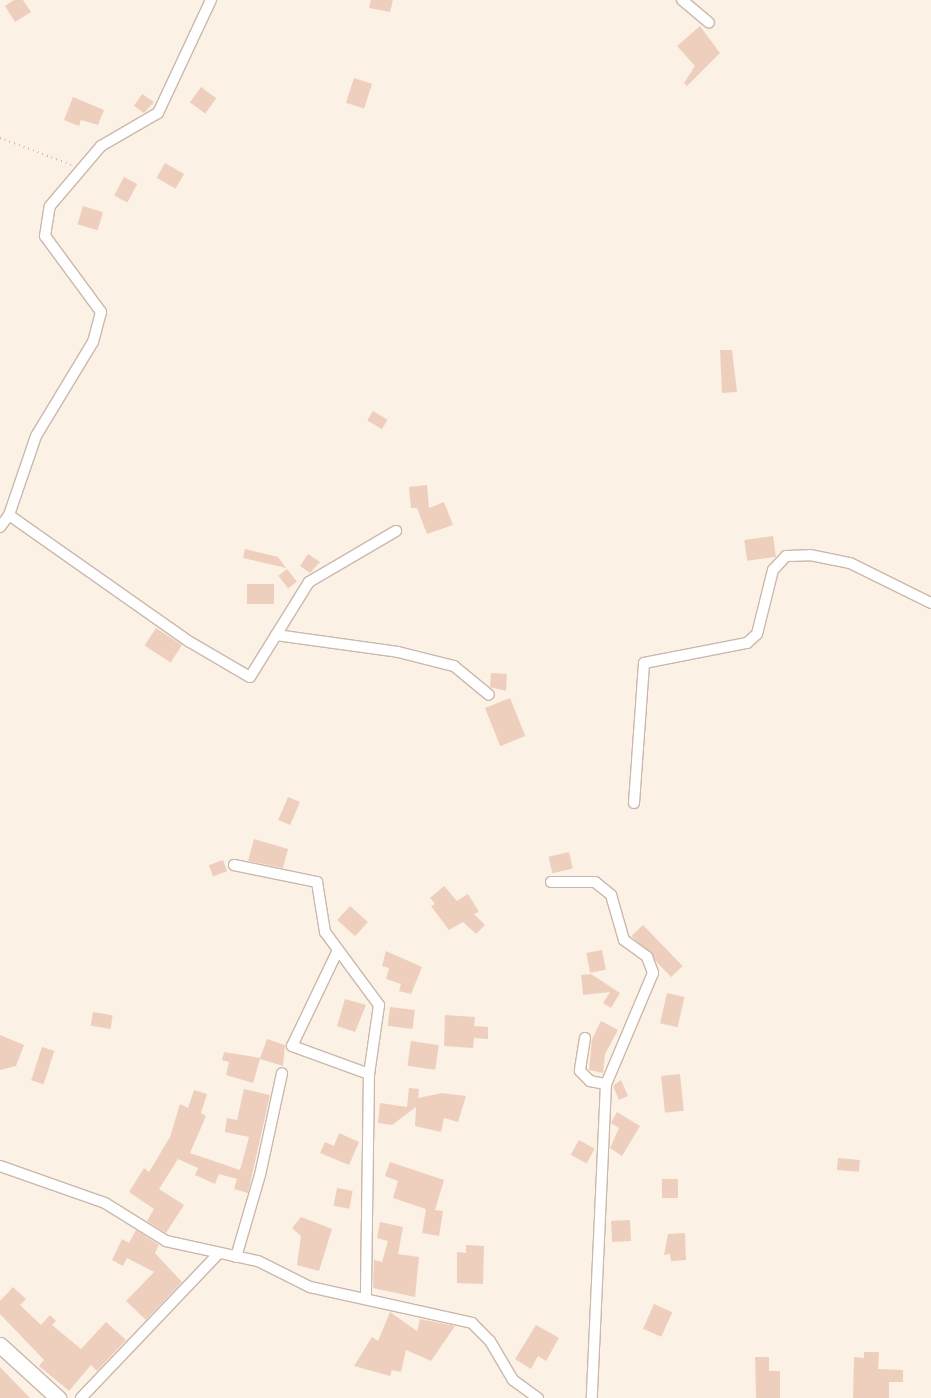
<!DOCTYPE html>
<style>
body{margin:0}
#map{position:relative;width:931px;height:1398px;overflow:hidden;background:#fbf1e5;font-family:"Source Sans 3",sans-serif}
div>[style]{position:absolute}
[style*='--x']{left:calc(var(--x)*1px);top:calc(var(--y)*1px);width:calc(var(--w)*1px);rotate:calc(var(--a)*1deg)}
.building>*{inset:0;background:#eecfbe;transform-origin:0 0}
.path>*{height:2px;margin-top:-1px;transform-origin:0;background:repeating-linear-gradient(90deg,#d3b2a2 0 1px,transparent 0 5px)}
.roads{filter:drop-shadow(1px 0 #cbb8ac) drop-shadow(-1px 0 #cbb8ac) drop-shadow(0 1px #cbb8ac) drop-shadow(0 -1px #cbb8ac)}
.street>*{height:10px;margin:-5px;padding:0 5px;transform-origin:5px;border-radius:5px;background:#fff}
.secondary>*{height:15px;margin:-7.5px;padding:0 7.5px;transform-origin:7.5px;border-radius:7.5px;background:#fff}
span{translate:-50% -50%;white-space:nowrap;text-align:center;line-height:1.15;-webkit-text-stroke:4px #fef5eb;paint-order:stroke}
</style>
<div id="map">
<div class="building">
<div style="clip-path:polygon(14px 0,23px 0,31px 12px,15px 22px,5px 6px)"></div>
<div style="clip-path:polygon(371px 0,393px 0,390px 12px,369px 8px)"></div>
<div style="clip-path:polygon(700px 26px,720px 53px,687px 86px,684px 83px,695px 66px,677px 46px)"></div>
<div style="left:354px;top:78px;width:19px;height:26px;rotate:18deg"></div>
<div style="left:201px;top:87px;width:19px;height:19px;rotate:36deg"></div>
<div style="clip-path:polygon(142px 94px,154px 102px,144px 113px,134px 106px)"></div>
<div style="clip-path:polygon(73px 97px,104px 110px,98px 125px,81px 120px,79px 126px,64px 120px)"></div>
<div style="left:165px;top:163px;width:22px;height:17px;rotate:30deg"></div>
<div style="left:124px;top:177px;width:15px;height:21px;rotate:28deg"></div>
<div style="left:83px;top:206px;width:21px;height:19px;rotate:17deg"></div>
<div style="clip-path:polygon(720px 350px,732px 350px,737px 392px,722px 393px)"></div>
<div style="left:373px;top:411px;width:17px;height:11px;rotate:31deg"></div>
<div style="clip-path:polygon(427px 485px,429px 508px,444px 502px,453px 525px,427px 534px,417px 508px,411px 508px,409px 487px)"></div>
<div style="left:773px;top:536px;width:21px;height:29px;rotate:82deg"></div>
<div style="clip-path:polygon(245px 549px,278px 557px,286px 568px,243px 558px)"></div>
<div style="clip-path:polygon(308px 554px,320px 562px,310px 573px,300px 566px)"></div>
<div style="left:287px;top:569px;width:16px;height:11px;rotate:52deg"></div>
<div style="left:247px;top:584px;width:27px;height:20px"></div>
<div style="left:156px;top:628px;width:31px;height:21px;rotate:33deg"></div>
<div style="clip-path:polygon(491px 673px,507px 674px,506px 691px,490px 687px)"></div>
<div style="left:510px;top:698px;width:41px;height:27px;rotate:68deg"></div>
<div style="left:288px;top:797px;width:13px;height:25px;rotate:23deg"></div>
<div style="clip-path:polygon(254px 839px,288px 849px,283px 868px,248px 861px)"></div>
<div style="left:569px;top:852px;width:17px;height:21px;rotate:77deg"></div>
<div style="left:223px;top:860px;width:12px;height:15px;rotate:70deg"></div>
<div style="clip-path:polygon(444px 886px,457px 901px,468px 894px,479px 912px,474px 914px,485px 925px,476px 934px,463px 922px,449px 930px,431px 906px,435px 904px,430px 898px)"></div>
<div style="left:350px;top:906px;width:24px;height:19px;rotate:42deg"></div>
<div style="left:643px;top:925px;width:57px;height:16px;rotate:46deg"></div>
<div style="left:602px;top:950px;width:20px;height:16px;rotate:79deg"></div>
<div style="clip-path:polygon(386px 951px,422px 967px,411px 994px,399px 991px,401px 984px,386px 979px,389px 968px,382px 966px)"></div>
<div style="clip-path:polygon(591px 974px,620px 993px,611px 1008px,603px 1003px,610px 992px,583px 995px,581px 975px)"></div>
<div style="left:667px;top:993px;width:18px;height:31px;rotate:13deg"></div>
<div style="clip-path:polygon(345px 999px,366px 1005px,355px 1032px,337px 1026px)"></div>
<div style="left:390px;top:1007px;width:25px;height:19px;rotate:7deg"></div>
<div style="left:93px;top:1012px;width:20px;height:14px;rotate:9deg"></div>
<div style="clip-path:polygon(445px 1015px,475px 1017px,474px 1026px,488px 1027px,488px 1039px,474px 1038px,473px 1048px,444px 1046px)"></div>
<div style="clip-path:polygon(601px 1021px,618px 1030px,605px 1054px,603px 1073px,589px 1070px,592px 1039px)"></div>
<div style="clip-path:polygon(0 1035px,24px 1045px,16px 1066px,0 1070px)"></div>
<div style="clip-path:polygon(267px 1039px,285px 1045px,283px 1066px,260px 1059px,253px 1083px,226px 1075px,229px 1062px,222px 1060px,224px 1052px,260px 1058px)"></div>
<div style="left:411px;top:1041px;width:28px;height:25px;rotate:8deg"></div>
<div style="left:42px;top:1047px;width:13px;height:35px;rotate:18deg"></div>
<div style="left:680px;top:1074px;width:37px;height:19px;rotate:84deg"></div>
<div style="clip-path:polygon(621px 1080px,628px 1096px,619px 1100px,613px 1086px)"></div>
<div style="clip-path:polygon(409px 1088px,419px 1089px,418px 1098px,442px 1093px,466px 1096px,458px 1122px,444px 1118px,441px 1132px,415px 1126px,416px 1107px,392px 1125px,378px 1123px,380px 1103px,407px 1107px)"></div>
<div style="clip-path:polygon(244px 1089px,270px 1095px,248px 1193px,234px 1189px,237px 1179px,219px 1174px,215px 1184px,195px 1175px,198px 1168px,178px 1159px,159px 1189px,184px 1205px,166px 1233px,147px 1221px,154px 1209px,129px 1192px,144px 1168px,149px 1172px,170px 1137px,180px 1104px,188px 1108px,194px 1090px,207px 1094px,201px 1113px,206px 1116px,190px 1153px,240px 1170px,249px 1137px,225px 1132px,227px 1118px,237px 1120px)"></div>
<div style="clip-path:polygon(617px 1112px,640px 1126px,622px 1156px,610px 1148px,619px 1128px,611px 1123px)"></div>
<div style="clip-path:polygon(339px 1133px,359px 1142px,349px 1165px,320px 1153px,325px 1142px,334px 1146px)"></div>
<div style="left:579px;top:1140px;width:18px;height:17px;rotate:29deg"></div>
<div style="left:838px;top:1158px;width:22px;height:12px;rotate:5deg"></div>
<div style="clip-path:polygon(390px 1162px,444px 1180px,435px 1210px,443px 1211px,439px 1236px,422px 1233px,426px 1209px,393px 1198px,398px 1181px,385px 1176px)"></div>
<div style="left:678px;top:1179px;width:19px;height:16px;rotate:90deg"></div>
<div style="left:337px;top:1188px;width:16px;height:18px;rotate:11deg"></div>
<div style="clip-path:polygon(301px 1217px,332px 1229px,319px 1271px,297px 1265px,301px 1236px,292px 1228px)"></div>
<div style="left:630px;top:1220px;width:21px;height:19px;rotate:87deg"></div>
<div style="clip-path:polygon(380px 1222px,403px 1227px,398px 1254px,419px 1257px,415px 1297px,373px 1288px,374px 1260px,382px 1262px,388px 1241px,377px 1238px)"></div>
<div style="clip-path:polygon(136px 1230px,159px 1245px,155px 1253px,182px 1282px,146px 1320px,126px 1301px,154px 1272px,127px 1258px,123px 1266px,112px 1260px,122px 1239px,129px 1243px)"></div>
<div style="clip-path:polygon(685px 1233px,686px 1260px,671px 1261px,670px 1254px,664px 1255px,668px 1234px)"></div>
<div style="clip-path:polygon(466px 1245px,484px 1246px,483px 1284px,457px 1283px,457px 1252px,466px 1253px)"></div>
<div style="clip-path:polygon(13px 1287px,26px 1299px,20px 1305px,41px 1325px,50px 1315px,56px 1321px,52px 1325px,81px 1349px,106px 1322px,126px 1340px,97px 1371px,91px 1365px,69px 1391px,39px 1366px,44px 1360px,0 1314px,0 1301px)"></div>
<div style="left:654px;top:1304px;width:20px;height:27px;rotate:24deg"></div>
<div style="clip-path:polygon(390px 1312px,417px 1331px,420px 1319px,455px 1326px,431px 1361px,406px 1350px,401px 1372px,392px 1370px,390px 1376px,354px 1366px,372px 1337px,378px 1341px)"></div>
<div style="clip-path:polygon(536px 1325px,559px 1338px,546px 1361px,538px 1356px,531px 1369px,515px 1359px)"></div>
<div style="clip-path:polygon(864px 1352px,879px 1352px,878px 1369px,903px 1370px,903px 1382px,889px 1382px,889px 1398px,853px 1398px,854px 1357px,864px 1358px)"></div>
<div style="clip-path:polygon(755px 1357px,769px 1357px,769px 1371px,780px 1371px,780px 1398px,756px 1398px)"></div>
<div style="clip-path:polygon(0 1367px,30px 1398px,0 1398px)"></div>
</div>
<div class="path">
<div style="--x:0;--y:138;--w:77;--a:20.6"></div>
</div>
<div class="roads">
<div class="street">
<div style="--x:682;--y:0;--w:35;--a:40"></div>
<div style="--x:9;--y:515;--w:221;--a:35.1"></div>
<div style="--x:190;--y:642;--w:69;--a:30.3"></div>
<div style="--x:250;--y:677;--w:112;--a:-58.2"></div>
<div style="--x:309;--y:582;--w:101;--a:-30.4"></div>
<div style="--x:0;--y:527;--w:15;--a:-53"></div>
<div style="--x:9;--y:515;--w:83;--a:-71.1"></div>
<div style="--x:36;--y:436;--w:110;--a:-58.8"></div>
<div style="--x:93;--y:342;--w:31;--a:-75"></div>
<div style="--x:101;--y:312;--w:94;--a:-126.4"></div>
<div style="--x:45;--y:236;--w:30;--a:-81"></div>
<div style="--x:50;--y:206;--w:79;--a:-49.6"></div>
<div style="--x:101;--y:146;--w:66;--a:-30.1"></div>
<div style="--x:158;--y:113;--w:125;--a:-64.9"></div>
<div style="--x:276;--y:635;--w:123;--a:7.9"></div>
<div style="--x:398;--y:652;--w:58;--a:14"></div>
<div style="--x:454;--y:666;--w:45;--a:39.6"></div>
<div style="--x:634;--y:803;--w:140;--a:-85.9"></div>
<div style="--x:644;--y:663;--w:105;--a:-11"></div>
<div style="--x:747;--y:643;--w:13;--a:-42"></div>
<div style="--x:757;--y:634;--w:66;--a:-76"></div>
<div style="--x:773;--y:570;--w:19;--a:-47"></div>
<div style="--x:786;--y:556;--w:24;--a:-2"></div>
<div style="--x:810;--y:555;--w:41;--a:11.3"></div>
<div style="--x:850;--y:563;--w:90;--a:26.3"></div>
<div style="--x:234;--y:865;--w:85;--a:11.6"></div>
<div style="--x:317;--y:882;--w:51;--a:80.9"></div>
<div style="--x:325;--y:932;--w:91;--a:53.5"></div>
<div style="--x:379;--y:1005;--w:70;--a:98.2"></div>
<div style="--x:369;--y:1074;--w:223;--a:90.8"></div>
<div style="--x:551;--y:882;--w:44;--a:0"></div>
<div style="--x:595;--y:882;--w:21;--a:39"></div>
<div style="--x:611;--y:895;--w:47;--a:73.9"></div>
<div style="--x:624;--y:940;--w:29;--a:36"></div>
<div style="--x:647;--y:957;--w:17;--a:69"></div>
<div style="--x:653;--y:973;--w:121;--a:112.9"></div>
<div style="--x:338;--y:950;--w:106;--a:115.6"></div>
<div style="--x:292;--y:1046;--w:82;--a:20"></div>
<div style="--x:585;--y:1038;--w:33;--a:99"></div>
<div style="--x:580;--y:1071;--w:14;--a:45"></div>
<div style="--x:590;--y:1081;--w:16;--a:11"></div>
<div style="--x:606;--y:1084;--w:314;--a:92.6"></div>
<div style="--x:0;--y:1166;--w:111;--a:19.4"></div>
<div style="--x:105;--y:1203;--w:72;--a:31.9"></div>
<div style="--x:166;--y:1241;--w:94;--a:12.3"></div>
<div style="--x:258;--y:1261;--w:58;--a:26.6"></div>
<div style="--x:310;--y:1287;--w:166;--a:12.5"></div>
<div style="--x:472;--y:1323;--w:25;--a:45"></div>
<div style="--x:490;--y:1341;--w:45;--a:59.5"></div>
<div style="--x:513;--y:1380;--w:31;--a:36"></div>
<div style="--x:236;--y:1257;--w:85;--a:-73.7"></div>
<div style="--x:260;--y:1175;--w:104;--a:-77.8"></div>
<div style="--x:81;--y:1398;--w:199;--a:-46.4"></div>
</div>
<div class="secondary">
<div style="--x:0;--y:1345;--w:79;--a:42.4"></div>
</div>
</div>
</div>
